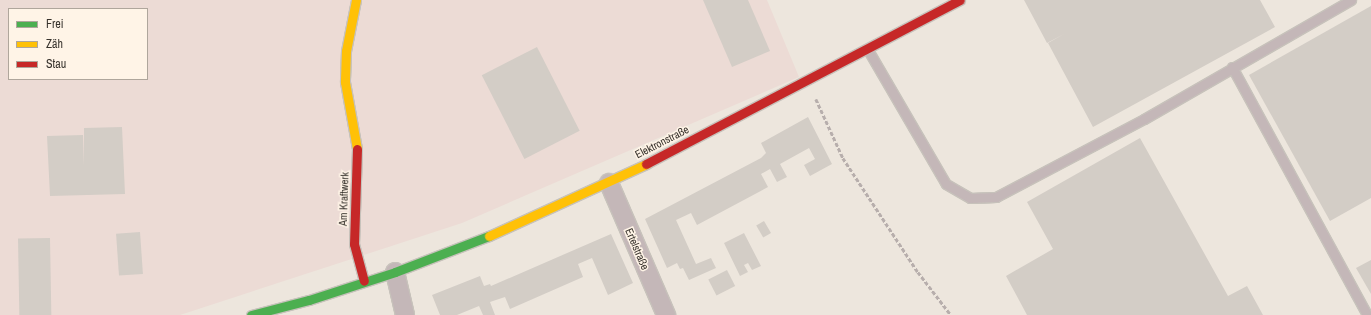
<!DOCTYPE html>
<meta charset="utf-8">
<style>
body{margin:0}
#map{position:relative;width:1371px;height:315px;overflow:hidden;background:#ede6dd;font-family:"Archivo Narrow",sans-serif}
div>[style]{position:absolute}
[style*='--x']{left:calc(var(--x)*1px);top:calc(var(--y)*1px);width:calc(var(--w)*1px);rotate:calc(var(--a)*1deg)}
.industrial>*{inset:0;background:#ecdbd5}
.building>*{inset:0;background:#d3cdc6;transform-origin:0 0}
.path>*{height:2.5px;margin-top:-1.25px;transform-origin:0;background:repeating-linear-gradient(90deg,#b7aeac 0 4px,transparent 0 6px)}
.roads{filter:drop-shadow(1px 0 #c7c2bb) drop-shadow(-1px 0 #c7c2bb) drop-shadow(0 1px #c7c2bb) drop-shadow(0 -1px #c7c2bb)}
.lane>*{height:9px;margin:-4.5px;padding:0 4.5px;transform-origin:4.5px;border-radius:4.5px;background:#c4b7b8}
.street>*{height:18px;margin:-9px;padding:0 9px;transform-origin:9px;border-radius:9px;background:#c4b7b8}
.fast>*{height:9px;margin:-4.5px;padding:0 4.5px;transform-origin:4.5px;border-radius:4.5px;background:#4caf50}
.slow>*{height:9px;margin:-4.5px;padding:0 4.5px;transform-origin:4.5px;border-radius:4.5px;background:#ffc107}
.jam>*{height:9px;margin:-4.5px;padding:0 4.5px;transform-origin:4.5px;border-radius:4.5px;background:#c62828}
span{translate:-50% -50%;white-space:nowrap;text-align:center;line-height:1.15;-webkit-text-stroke:3px #fff4e7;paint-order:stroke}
.street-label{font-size:11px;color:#37322c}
.legend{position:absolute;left:8px;top:8px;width:140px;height:72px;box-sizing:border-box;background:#fff4e7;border:1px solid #afa69c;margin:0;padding:5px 7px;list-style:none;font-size:12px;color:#37322c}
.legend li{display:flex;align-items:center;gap:8px;height:20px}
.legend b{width:20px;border:1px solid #afa69c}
</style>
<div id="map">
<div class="industrial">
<div style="clip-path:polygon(evenodd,0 0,767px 0,799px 77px,462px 223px,180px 315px,0 315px,0 0,9px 9px,147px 9px,147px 79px,9px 79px,9px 9px)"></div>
</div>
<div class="building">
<div style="clip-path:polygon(703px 0,748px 0,770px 51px,732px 67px)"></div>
<div style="clip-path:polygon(1024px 0,1260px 0,1275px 27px,1093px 127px,1048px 43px,1064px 34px,1047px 43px)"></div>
<div style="clip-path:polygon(1371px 6px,1371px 198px,1330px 221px,1249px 75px)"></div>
<div style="left:537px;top:47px;width:94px;height:62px;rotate:63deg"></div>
<div style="clip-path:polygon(808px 117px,832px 164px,810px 176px,804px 165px,815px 159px,809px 148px,780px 164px,787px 177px,777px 182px,770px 169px,761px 174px,768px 187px,697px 225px,691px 213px,676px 220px,696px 264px,711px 258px,716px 268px,689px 280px,683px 268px,680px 269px,677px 263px,667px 268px,645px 219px,761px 158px,766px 153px,761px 143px)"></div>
<div style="clip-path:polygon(122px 127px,125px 194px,50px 196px,47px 136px,83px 135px,84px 166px,84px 128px)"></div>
<div style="clip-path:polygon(1140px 138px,1228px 296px,1247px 286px,1263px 315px,1027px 315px,1006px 276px,1053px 249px,1027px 202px)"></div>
<div style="left:764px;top:221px;width:14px;height:9px;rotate:60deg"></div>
<div style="left:140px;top:232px;width:42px;height:24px;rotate:86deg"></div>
<div style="clip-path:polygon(744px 233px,761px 266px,752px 270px,748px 263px,744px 265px,748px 272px,740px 276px,724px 243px)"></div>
<div style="clip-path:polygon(611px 234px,633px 283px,608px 295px,592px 258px,578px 264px,583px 277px,510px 309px,505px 297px,490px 302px,495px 315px,483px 315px,479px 306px,457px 315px,440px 315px,432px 295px,480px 276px,484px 286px,490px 284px,491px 286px)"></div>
<div style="left:50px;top:238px;width:77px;height:32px;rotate:89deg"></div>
<div style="clip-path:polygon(1371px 260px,1371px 294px,1356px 268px)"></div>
<div style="left:727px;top:270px;width:18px;height:21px;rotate:63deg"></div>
</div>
<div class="path">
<div style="--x:816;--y:99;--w:65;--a:65.4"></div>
<div style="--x:843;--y:158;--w:136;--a:56.7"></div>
<div style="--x:918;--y:272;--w:54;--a:52.5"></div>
</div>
<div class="roads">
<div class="lane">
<div style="--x:868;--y:50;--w:155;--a:59.8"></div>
<div style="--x:946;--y:184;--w:28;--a:30"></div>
<div style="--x:970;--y:198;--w:26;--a:-2"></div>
<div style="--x:996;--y:197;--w:167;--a:-27.8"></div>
<div style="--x:1144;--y:119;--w:239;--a:-29.9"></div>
<div style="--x:1232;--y:67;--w:282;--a:61.4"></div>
</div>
<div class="street">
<div style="--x:609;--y:183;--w:144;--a:66.6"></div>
<div style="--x:395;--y:272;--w:44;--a:76.9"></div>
</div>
<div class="fast">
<div style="--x:251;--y:315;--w:60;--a:-14.5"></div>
<div style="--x:309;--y:300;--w:90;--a:-18"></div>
<div style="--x:395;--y:272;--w:101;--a:-21"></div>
</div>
<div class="slow">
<div style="--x:356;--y:0;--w:52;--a:101.1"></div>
<div style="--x:346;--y:51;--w:31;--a:92"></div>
<div style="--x:345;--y:82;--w:68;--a:79.8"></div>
<div style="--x:489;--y:236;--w:173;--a:-24.6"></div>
</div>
<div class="jam">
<div style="--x:357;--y:149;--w:95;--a:91.8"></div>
<div style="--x:354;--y:244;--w:38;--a:75"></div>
<div style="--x:646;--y:164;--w:354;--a:-27.6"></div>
</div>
</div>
<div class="street-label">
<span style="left:662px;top:142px;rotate:-27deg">Elektronstraße</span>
<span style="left:344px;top:199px;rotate:-88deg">Am Kraftwerk</span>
<span style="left:637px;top:249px;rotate:67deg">Ertelstraße</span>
</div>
<ul class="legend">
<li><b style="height:5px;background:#4caf50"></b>Frei</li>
<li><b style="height:5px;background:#ffc107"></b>Zäh</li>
<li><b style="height:5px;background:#c62828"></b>Stau</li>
</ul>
</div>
